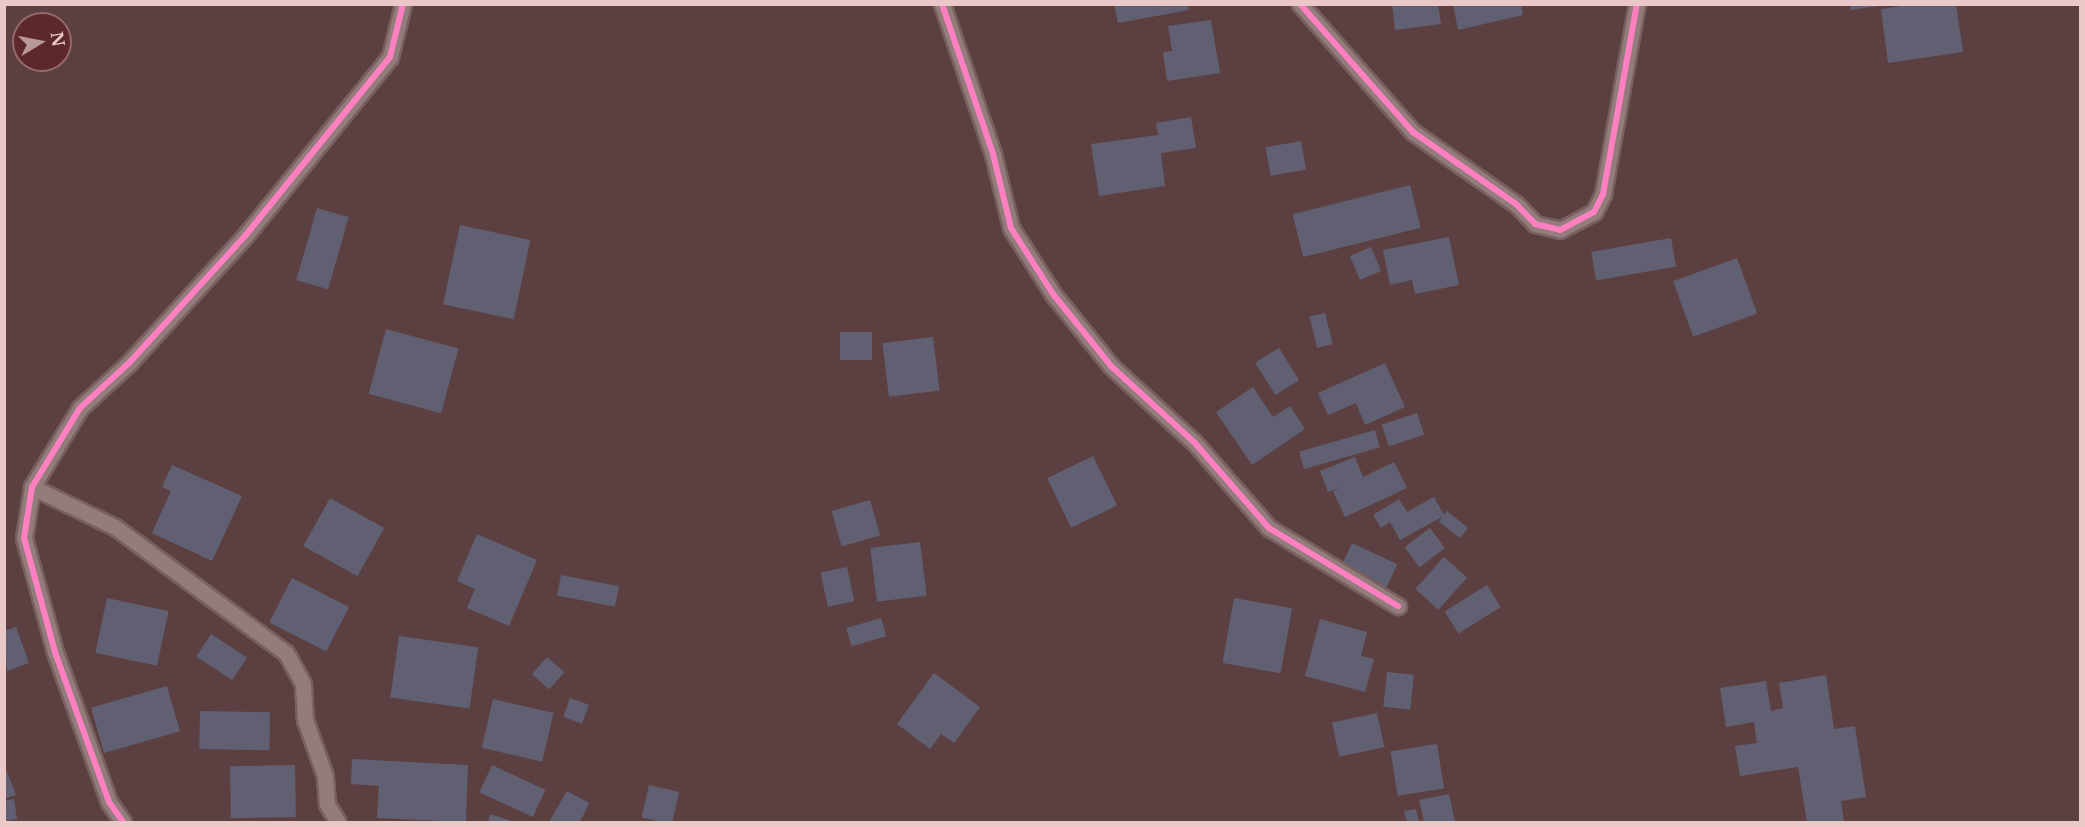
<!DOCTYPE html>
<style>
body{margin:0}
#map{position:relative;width:2085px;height:827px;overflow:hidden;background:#5c4041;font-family:"Libre Baskerville",serif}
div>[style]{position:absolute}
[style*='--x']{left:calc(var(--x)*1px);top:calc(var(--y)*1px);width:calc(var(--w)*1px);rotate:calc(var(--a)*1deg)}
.building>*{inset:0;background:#606072;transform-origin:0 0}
.roads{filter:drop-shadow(2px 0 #796060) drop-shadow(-2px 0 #796060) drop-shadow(0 2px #796060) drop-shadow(0 -2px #796060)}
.minor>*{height:15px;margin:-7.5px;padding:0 7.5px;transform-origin:7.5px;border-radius:7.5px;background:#937c7c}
.tertiary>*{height:15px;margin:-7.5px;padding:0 7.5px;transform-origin:7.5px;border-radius:7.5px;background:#937c7c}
.cycleway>*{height:6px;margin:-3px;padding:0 3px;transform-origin:3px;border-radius:3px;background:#ff80c0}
span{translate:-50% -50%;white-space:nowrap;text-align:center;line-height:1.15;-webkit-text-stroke:4.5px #5d282c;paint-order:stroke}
.frame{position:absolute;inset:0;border:6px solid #eac8c8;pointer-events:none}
.north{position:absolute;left:12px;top:12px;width:60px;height:60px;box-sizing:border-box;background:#5d282c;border:2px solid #95686a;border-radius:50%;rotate:80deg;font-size:16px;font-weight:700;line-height:24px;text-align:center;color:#eac8c8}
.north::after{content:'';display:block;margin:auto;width:21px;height:27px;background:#b89899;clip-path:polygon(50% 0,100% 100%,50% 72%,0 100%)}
</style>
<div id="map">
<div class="building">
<div style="clip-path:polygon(1114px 4px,1188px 4px,1189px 10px,1118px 23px)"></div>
<div style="clip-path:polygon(1392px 4px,1438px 4px,1441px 24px,1395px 30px)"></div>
<div style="clip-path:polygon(1453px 4px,1521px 4px,1523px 15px,1458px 30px)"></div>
<div style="clip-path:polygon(1850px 4px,1878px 4px,1879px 6px,1851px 10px)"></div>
<div style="clip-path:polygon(1914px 4px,1956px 4px,1963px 52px,1888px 63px,1881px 9px)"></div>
<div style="clip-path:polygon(1211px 20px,1220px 73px,1167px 81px,1163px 52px,1172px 51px,1168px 26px)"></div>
<div style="clip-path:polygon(1191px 117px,1196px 148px,1161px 153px,1165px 186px,1099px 196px,1091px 144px,1158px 135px,1156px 123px)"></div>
<div style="left:1301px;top:141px;width:29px;height:36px;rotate:80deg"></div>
<div style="left:1410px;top:185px;width:44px;height:121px;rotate:76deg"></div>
<div style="left:317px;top:208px;width:33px;height:75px;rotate:16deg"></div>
<div style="left:460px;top:225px;width:72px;height:81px;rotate:12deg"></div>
<div style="clip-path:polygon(1449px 237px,1459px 285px,1415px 294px,1412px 280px,1390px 285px,1383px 250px)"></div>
<div style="left:1671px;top:238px;width:29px;height:81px;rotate:80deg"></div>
<div style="left:1371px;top:247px;width:26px;height:23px;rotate:67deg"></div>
<div style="left:1737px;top:258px;width:59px;height:68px;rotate:70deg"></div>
<div style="left:1325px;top:313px;width:32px;height:16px;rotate:76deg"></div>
<div style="left:386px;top:329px;width:75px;height:67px;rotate:15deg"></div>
<div style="left:840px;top:332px;width:32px;height:28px"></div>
<div style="left:933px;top:337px;width:54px;height:51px;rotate:83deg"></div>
<div style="left:1279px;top:348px;width:38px;height:28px;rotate:58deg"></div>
<div style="clip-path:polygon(1385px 363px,1405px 407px,1365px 425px,1356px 403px,1328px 415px,1318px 393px)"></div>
<div style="clip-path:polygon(1253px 387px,1273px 417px,1290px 406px,1305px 429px,1252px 465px,1216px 412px)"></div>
<div style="left:1417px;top:413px;width:23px;height:37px;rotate:72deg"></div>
<div style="left:1375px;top:430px;width:18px;height:79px;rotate:74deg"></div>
<div style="left:1093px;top:456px;width:55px;height:51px;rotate:64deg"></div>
<div style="clip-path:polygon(1355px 457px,1363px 477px,1394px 462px,1407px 488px,1345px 517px,1333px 491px,1343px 486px,1328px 492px,1320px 471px)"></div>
<div style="clip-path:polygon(172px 465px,242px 496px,212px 561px,152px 533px,171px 491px,162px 487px)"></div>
<div style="clip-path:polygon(1434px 497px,1444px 515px,1447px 511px,1468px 528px,1460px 538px,1439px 522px,1442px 517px,1400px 540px,1390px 522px,1381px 528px,1373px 515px,1399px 499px,1407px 512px)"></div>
<div style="left:330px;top:498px;width:62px;height:55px;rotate:29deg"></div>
<div style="left:870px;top:500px;width:37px;height:40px;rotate:74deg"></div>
<div style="left:1430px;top:528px;width:25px;height:32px;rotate:53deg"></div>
<div style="clip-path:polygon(477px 534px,537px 560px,509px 626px,467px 608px,475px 589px,457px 581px)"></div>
<div style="left:920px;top:542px;width:54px;height:50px;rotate:83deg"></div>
<div style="left:1352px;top:543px;width:50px;height:29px;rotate:25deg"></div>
<div style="left:1444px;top:557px;width:31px;height:43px;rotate:42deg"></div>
<div style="left:847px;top:567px;width:35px;height:27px;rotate:78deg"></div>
<div style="left:561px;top:575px;width:59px;height:21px;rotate:11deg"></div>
<div style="left:292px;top:578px;width:64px;height:50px;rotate:27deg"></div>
<div style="left:1487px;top:585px;width:26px;height:50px;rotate:58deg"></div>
<div style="left:107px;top:598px;width:63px;height:56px;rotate:12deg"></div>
<div style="left:1234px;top:598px;width:59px;height:66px;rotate:10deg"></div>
<div style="left:881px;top:618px;width:19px;height:36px;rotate:74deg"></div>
<div style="clip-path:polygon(1320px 619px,1367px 632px,1361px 656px,1374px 659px,1365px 692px,1305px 676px)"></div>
<div style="clip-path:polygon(16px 627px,29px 663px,7px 671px,4px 631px)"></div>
<div style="left:211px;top:634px;width:43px;height:27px;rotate:33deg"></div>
<div style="left:399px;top:636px;width:80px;height:62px;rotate:8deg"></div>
<div style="left:547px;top:657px;width:23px;height:23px;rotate:41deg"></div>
<div style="left:1387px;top:672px;width:27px;height:35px;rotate:6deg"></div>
<div style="clip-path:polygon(934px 673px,980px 707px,954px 743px,941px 734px,930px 749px,897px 724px)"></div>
<div style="clip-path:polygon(1826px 675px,1834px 729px,1855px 726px,1866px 797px,1841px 801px,1844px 822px,1807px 822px,1798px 767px,1740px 776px,1735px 746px,1757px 743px,1754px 722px,1726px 727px,1720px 688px,1766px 681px,1771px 711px,1783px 708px,1779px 683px)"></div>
<div style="left:167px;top:686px;width:47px;height:79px;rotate:74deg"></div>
<div style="left:570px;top:698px;width:20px;height:20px;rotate:20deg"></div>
<div style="left:493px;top:699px;width:62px;height:50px;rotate:13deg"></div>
<div style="left:200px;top:711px;width:70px;height:38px;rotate:1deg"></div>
<div style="left:1377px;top:713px;width:35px;height:46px;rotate:78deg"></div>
<div style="left:1437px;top:744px;width:45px;height:47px;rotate:81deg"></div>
<div style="clip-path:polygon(352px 759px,468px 765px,466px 822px,377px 818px,379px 786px,351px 784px)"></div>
<div style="clip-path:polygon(4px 764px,16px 795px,4px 799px)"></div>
<div style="left:295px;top:765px;width:52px;height:65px;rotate:89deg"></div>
<div style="left:492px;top:765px;width:59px;height:30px;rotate:25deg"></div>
<div style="left:649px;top:785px;width:31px;height:33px;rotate:13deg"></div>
<div style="clip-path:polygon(567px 791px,589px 803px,582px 818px,579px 822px,549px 822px)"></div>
<div style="clip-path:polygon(1449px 794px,1455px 822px,1424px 822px,1419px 800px)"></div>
<div style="clip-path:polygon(14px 799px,17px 819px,5px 821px,4px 801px)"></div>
<div style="clip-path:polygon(1416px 809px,1419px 822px,1407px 822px,1404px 811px)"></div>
<div style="clip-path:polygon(490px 814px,515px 822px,488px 822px)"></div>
</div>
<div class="roads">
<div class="minor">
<div style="--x:942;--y:4;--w:158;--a:71.2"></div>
<div style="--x:993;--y:154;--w:76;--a:76.3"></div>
<div style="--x:1011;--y:228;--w:78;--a:57.5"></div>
<div style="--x:1053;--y:294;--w:92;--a:51.1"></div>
<div style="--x:1111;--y:366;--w:113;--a:42.5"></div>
<div style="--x:1194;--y:442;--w:114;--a:48.9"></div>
<div style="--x:1269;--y:528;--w:151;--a:31.2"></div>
<div style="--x:1300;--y:4;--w:171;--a:48.6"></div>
<div style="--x:1413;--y:132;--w:126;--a:35"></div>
<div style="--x:1516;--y:204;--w:28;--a:46"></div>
<div style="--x:1535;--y:224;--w:26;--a:13"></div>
<div style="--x:1560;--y:230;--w:38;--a:-28"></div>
<div style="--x:1594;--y:212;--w:20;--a:-63"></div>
<div style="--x:1603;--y:194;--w:193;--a:-79.9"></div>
<div style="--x:32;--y:487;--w:92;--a:25.7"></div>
<div style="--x:115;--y:527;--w:212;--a:36.4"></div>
<div style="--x:286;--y:653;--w:35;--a:61"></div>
<div style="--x:303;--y:684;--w:36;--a:87"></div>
<div style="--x:305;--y:720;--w:59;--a:70.3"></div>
<div style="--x:325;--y:776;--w:28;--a:86"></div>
<div style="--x:327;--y:804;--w:21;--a:59"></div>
</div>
<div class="tertiary">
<div style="--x:123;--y:822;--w:24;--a:-125"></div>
<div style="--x:109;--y:802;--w:159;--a:-109.8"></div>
<div style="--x:55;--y:652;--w:118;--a:-105.2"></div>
<div style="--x:24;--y:538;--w:52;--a:-81.1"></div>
<div style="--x:32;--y:487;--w:92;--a:-58.7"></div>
<div style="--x:80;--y:408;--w:67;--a:-42.6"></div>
<div style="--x:129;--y:363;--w:172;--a:-47.6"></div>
<div style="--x:245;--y:236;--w:230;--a:-51"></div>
<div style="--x:390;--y:57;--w:55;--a:-76.2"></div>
</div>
</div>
<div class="cycleway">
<div style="--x:942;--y:4;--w:158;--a:71.2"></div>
<div style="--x:993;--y:154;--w:76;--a:76.3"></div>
<div style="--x:1011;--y:228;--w:78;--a:57.5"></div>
<div style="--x:1053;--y:294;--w:92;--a:51.1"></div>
<div style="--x:1111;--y:366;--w:113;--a:42.5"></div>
<div style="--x:1194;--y:442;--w:114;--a:48.9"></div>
<div style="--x:1269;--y:528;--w:151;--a:31.2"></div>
<div style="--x:1300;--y:4;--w:171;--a:48.6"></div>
<div style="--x:1413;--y:132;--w:126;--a:35"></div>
<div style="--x:1516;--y:204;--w:28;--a:46"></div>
<div style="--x:1535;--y:224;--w:26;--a:13"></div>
<div style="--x:1560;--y:230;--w:38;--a:-28"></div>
<div style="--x:1594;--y:212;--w:20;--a:-63"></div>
<div style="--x:1603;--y:194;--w:193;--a:-79.9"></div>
<div style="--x:123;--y:822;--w:24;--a:-125"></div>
<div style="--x:109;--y:802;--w:159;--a:-109.8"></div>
<div style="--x:55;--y:652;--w:118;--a:-105.2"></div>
<div style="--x:24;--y:538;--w:52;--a:-81.1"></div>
<div style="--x:32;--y:487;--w:92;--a:-58.7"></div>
<div style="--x:80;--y:408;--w:67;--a:-42.6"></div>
<div style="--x:129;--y:363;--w:172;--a:-47.6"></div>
<div style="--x:245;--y:236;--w:230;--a:-51"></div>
<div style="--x:390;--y:57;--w:55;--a:-76.2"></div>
</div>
<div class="frame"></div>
<div class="north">N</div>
</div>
